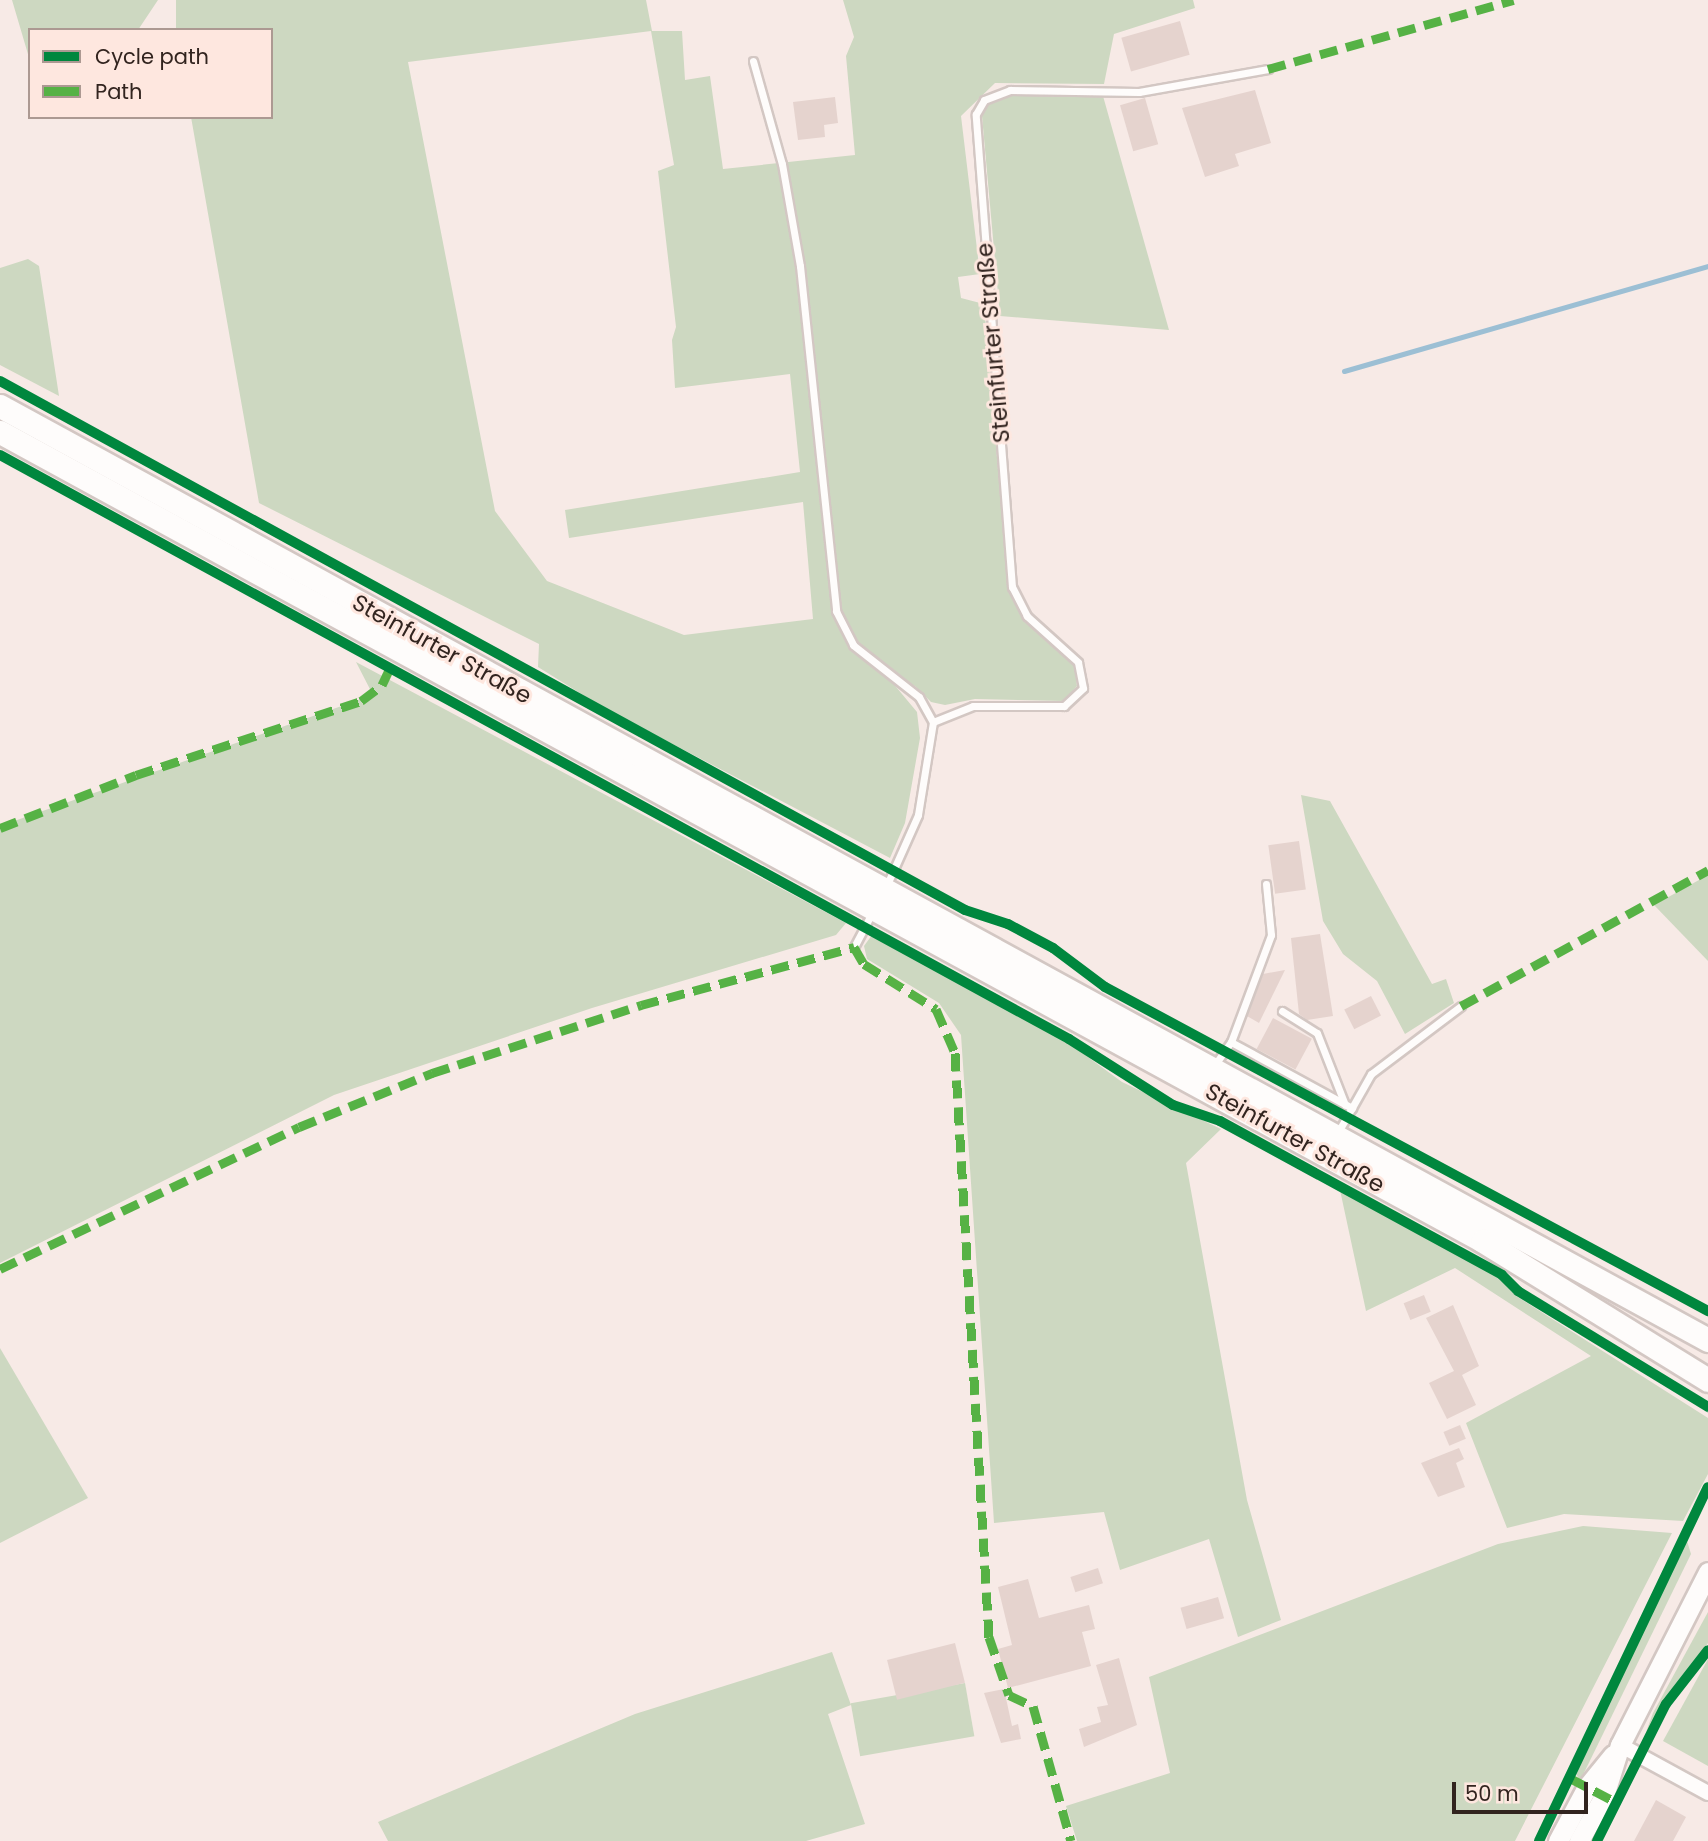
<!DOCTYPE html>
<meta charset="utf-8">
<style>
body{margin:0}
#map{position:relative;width:1708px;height:1841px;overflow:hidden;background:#f7eae6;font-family:Poppins,sans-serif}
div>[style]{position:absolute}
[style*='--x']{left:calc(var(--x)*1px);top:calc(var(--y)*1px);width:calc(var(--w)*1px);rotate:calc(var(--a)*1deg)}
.green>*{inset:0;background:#cdd8c1;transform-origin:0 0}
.stream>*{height:5px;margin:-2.5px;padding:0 2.5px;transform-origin:2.5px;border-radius:2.5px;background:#9cbfd4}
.building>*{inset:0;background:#e5d3ce;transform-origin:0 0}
.roads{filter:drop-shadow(2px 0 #d3c7c3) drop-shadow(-2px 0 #d3c7c3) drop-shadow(0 2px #d3c7c3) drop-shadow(0 -2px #d3c7c3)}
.lane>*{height:7px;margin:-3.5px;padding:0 3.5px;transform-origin:3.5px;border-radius:3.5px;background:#fefcfb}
.street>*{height:14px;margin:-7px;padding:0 7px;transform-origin:7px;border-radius:7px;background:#fefcfb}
.secondary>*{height:19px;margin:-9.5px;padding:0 9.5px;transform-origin:9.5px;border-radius:9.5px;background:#fefcfb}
.primary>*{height:23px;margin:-11.5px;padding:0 11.5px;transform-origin:11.5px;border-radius:11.5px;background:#fefcfb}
.quiet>*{height:9px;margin-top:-4.5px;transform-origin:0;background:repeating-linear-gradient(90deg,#56b245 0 18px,transparent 0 27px)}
.cycleway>*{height:10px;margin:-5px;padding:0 5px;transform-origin:5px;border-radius:5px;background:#00873e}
span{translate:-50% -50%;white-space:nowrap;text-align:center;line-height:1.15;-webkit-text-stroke:6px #fee7df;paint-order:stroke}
.street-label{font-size:23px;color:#32241f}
.legend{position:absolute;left:28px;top:28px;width:245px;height:91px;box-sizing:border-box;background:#fee7df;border:2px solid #ac9992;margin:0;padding:9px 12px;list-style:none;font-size:21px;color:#32241f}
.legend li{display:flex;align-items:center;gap:14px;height:35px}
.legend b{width:35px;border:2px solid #ac9992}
.scale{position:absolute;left:1452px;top:1782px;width:136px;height:32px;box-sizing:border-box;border:4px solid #32241f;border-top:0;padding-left:9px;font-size:21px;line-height:24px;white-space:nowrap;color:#32241f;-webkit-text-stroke:5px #fee7df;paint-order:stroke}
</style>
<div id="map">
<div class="green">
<div style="clip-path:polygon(12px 0,158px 0,138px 30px,30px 30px,30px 61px)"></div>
<div style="clip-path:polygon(evenodd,176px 0,646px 0,652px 31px,682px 31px,685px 80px,710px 76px,723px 169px,855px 155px,846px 56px,854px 37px,843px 0,1193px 0,1195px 8px,1114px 34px,1104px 84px,995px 83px,961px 116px,980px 274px,958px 277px,961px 298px,984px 304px,1008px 588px,1025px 618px,1074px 664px,1077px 686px,1064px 701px,975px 699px,945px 705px,931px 702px,915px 686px,892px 682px,917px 712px,920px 738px,905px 823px,890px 858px,604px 708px,538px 667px,539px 644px,259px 503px,191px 117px,271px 117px,271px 30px,176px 30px,176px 0,651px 31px,674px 165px,658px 171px,676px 327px,672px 340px,675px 388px,790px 374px,800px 472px,565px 510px,569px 538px,803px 502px,813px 619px,684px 635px,547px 581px,495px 511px,408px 62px,651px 31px)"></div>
<div style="clip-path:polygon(1007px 95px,1103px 96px,1169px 330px,1000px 316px,982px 116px,988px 104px)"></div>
<div style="clip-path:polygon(28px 259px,39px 266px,59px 396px,0 365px,0 268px)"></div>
<div style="clip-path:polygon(356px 662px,846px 923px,836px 935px,592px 1008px,334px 1095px,0 1263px,0 826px,373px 695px)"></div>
<div style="clip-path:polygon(1301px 795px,1330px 801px,1432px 984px,1446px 979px,1454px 1003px,1405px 1034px,1377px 981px,1343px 954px,1323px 921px)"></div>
<div style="clip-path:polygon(1708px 875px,1708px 961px,1654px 905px)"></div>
<div style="clip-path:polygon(872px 935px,1066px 1041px,1122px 1082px,1221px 1129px,1186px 1163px,1247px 1500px,1281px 1620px,1238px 1637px,1209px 1539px,1120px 1570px,1104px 1512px,994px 1523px,961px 1035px,939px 1003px,867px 959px,864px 946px)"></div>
<div style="clip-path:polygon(1340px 1190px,1498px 1277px,1516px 1296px,1708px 1418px,1708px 1474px,1683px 1521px,1564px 1514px,1507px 1528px,1466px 1423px,1591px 1356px,1455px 1268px,1366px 1311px)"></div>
<div style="clip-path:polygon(0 1348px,88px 1498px,0 1543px)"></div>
<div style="clip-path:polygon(1583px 1526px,1672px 1533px,1515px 1841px,1077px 1841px,1066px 1806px,1170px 1773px,1149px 1677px,1498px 1544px)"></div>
<div style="clip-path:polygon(1687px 1541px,1691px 1554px,1580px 1781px,1575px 1772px)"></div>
<div style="clip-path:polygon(1708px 1612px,1708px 1643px,1646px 1732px,1653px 1713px)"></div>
<div style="clip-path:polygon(832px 1652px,851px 1705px,828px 1714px,865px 1824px,806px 1841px,388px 1841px,378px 1822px,635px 1714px)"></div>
<div style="clip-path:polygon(1708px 1659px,1708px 1766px,1663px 1741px)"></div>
<div style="left:965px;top:1683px;width:54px;height:116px;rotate:80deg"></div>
</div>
<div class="stream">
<div style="--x:1344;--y:371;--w:379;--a:-16.1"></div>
</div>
<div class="building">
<div style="left:1180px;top:21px;width:35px;height:61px;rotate:74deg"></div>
<div style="clip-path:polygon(1255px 90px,1271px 143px,1235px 154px,1239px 166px,1205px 177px,1182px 108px)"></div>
<div style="clip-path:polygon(835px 97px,838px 123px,824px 125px,825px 137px,798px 140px,793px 102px)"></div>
<div style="left:1145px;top:98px;width:48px;height:26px;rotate:74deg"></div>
<div style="left:1299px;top:841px;width:49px;height:31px;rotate:82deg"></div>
<div style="clip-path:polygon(1320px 934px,1333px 1016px,1307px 1020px,1299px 1014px,1291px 938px)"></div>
<div style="clip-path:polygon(1285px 970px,1259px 1023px,1247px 1016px,1263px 974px)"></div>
<div style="left:1371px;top:996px;width:22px;height:30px;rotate:63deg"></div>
<div style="left:1273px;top:1018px;width:44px;height:35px;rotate:28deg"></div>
<div style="left:1424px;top:1295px;width:18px;height:22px;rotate:68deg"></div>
<div style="clip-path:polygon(1453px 1305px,1479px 1366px,1462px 1375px,1476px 1405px,1447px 1419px,1429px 1383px,1454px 1371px,1426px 1318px)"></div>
<div style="left:1460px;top:1425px;width:15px;height:18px;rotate:67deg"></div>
<div style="clip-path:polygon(1459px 1448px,1464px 1459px,1456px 1463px,1465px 1487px,1438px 1497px,1421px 1463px)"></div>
<div style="left:1098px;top:1568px;width:16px;height:29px;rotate:72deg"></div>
<div style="clip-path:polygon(1028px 1579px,1039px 1618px,1089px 1605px,1095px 1629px,1082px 1632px,1091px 1666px,1008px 1688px,998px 1649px,1012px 1645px,998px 1587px)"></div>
<div style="left:1218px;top:1597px;width:22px;height:39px;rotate:74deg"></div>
<div style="left:955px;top:1643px;width:41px;height:70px;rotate:76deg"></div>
<div style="clip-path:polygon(1119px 1658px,1137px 1725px,1084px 1747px,1079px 1729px,1101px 1722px,1097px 1707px,1108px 1705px,1096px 1665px)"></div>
<div style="clip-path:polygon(1004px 1689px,1012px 1726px,1018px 1724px,1021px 1739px,1001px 1743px,984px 1693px)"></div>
<div style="clip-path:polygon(1656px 1800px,1686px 1817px,1673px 1841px,1634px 1841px)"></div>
</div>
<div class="roads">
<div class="lane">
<div style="--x:753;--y:61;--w:107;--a:74.3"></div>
<div style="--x:782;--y:164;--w:104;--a:80"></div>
<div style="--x:800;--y:266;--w:347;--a:84"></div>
<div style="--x:836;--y:611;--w:38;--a:63"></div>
<div style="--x:853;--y:645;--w:84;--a:38.2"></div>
<div style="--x:919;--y:697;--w:29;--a:61"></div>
<div style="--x:933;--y:722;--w:94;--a:99.2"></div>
<div style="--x:918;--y:815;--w:79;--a:114"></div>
<div style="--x:933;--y:722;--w:43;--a:-21.8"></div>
<div style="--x:973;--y:706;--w:91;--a:0"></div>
<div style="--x:1064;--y:706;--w:26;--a:-43"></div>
<div style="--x:1083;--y:688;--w:26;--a:-101"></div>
<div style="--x:1078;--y:662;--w:69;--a:-138"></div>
<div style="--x:1027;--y:616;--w:33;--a:-117"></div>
<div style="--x:1012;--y:587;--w:474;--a:-94.4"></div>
<div style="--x:976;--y:114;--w:16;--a:-60"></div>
<div style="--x:984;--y:100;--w:28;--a:-21"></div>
<div style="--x:1010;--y:90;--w:129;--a:0.9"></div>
<div style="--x:1139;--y:92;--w:131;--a:-10.1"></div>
<div style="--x:1266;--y:884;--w:51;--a:84.4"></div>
<div style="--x:1271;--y:935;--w:114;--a:110.5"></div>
<div style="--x:1231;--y:1042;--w:138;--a:28.6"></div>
<div style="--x:854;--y:947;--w:41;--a:-62.2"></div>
<div style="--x:1282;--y:1011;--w:41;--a:32.2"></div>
<div style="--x:1317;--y:1033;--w:77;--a:68.7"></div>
<div style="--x:1214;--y:1066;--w:29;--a:-55"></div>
<div style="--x:1337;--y:1134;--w:69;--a:-60.5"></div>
<div style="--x:1371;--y:1074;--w:113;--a:-37.1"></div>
</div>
<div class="street">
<div style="--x:1620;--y:1745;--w:100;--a:28.6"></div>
</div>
<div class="secondary">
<div style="--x:1558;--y:1841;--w:61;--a:-61.8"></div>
<div style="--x:1587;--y:1787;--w:41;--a:-50.9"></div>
<div style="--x:1579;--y:1841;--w:51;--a:-60.9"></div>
<div style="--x:1604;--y:1796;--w:53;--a:-72.6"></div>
<div style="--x:1620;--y:1745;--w:194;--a:-63"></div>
</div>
<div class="primary">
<div style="--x:0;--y:406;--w:1947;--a:28.67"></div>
<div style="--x:0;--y:432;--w:1689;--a:28.61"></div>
<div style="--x:1483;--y:1241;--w:264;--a:31.7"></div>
</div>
</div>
<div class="quiet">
<div style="--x:1268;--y:69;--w:255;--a:-15.7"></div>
<div style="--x:0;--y:828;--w:146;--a:-21.3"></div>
<div style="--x:136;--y:775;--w:237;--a:-18.2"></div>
<div style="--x:361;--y:701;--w:26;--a:-37"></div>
<div style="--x:382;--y:685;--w:19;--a:-65"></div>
<div style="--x:1461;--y:1006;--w:282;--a:-28.8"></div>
<div style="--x:0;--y:1269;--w:331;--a:-25.4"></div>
<div style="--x:299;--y:1127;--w:144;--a:-22.1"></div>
<div style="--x:432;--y:1073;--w:220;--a:-18"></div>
<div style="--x:641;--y:1005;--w:221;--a:-15.2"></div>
<div style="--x:854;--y:947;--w:20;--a:60"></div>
<div style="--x:864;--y:964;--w:85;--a:32"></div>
<div style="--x:936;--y:1009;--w:48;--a:66.6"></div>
<div style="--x:955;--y:1053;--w:585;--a:86.67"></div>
<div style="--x:989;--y:1637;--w:61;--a:71"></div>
<div style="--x:1009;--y:1695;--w:26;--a:25"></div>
<div style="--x:1033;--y:1706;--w:140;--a:74.3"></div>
<div style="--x:1570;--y:1778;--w:50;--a:27.6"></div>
</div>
<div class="cycleway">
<div style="--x:0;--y:381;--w:1100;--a:28.73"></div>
<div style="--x:965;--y:910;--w:45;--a:18"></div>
<div style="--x:1008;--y:924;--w:51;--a:28.1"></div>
<div style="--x:1053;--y:948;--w:65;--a:36.9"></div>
<div style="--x:1105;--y:987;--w:685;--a:28.25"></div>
<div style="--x:0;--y:455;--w:1218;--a:28.65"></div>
<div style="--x:1069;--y:1039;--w:123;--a:32.4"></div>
<div style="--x:1173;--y:1105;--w:50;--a:18.8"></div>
<div style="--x:1220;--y:1121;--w:321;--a:28.6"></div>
<div style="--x:1502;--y:1275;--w:23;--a:45"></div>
<div style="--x:1518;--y:1291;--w:223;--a:31.4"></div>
<div style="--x:1539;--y:1841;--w:392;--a:-64.5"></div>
<div style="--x:1597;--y:1841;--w:153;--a:-63.3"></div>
<div style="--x:1666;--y:1704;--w:68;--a:-52.1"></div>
</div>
<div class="street-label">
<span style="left:993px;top:343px;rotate:-95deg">Steinfurter Straße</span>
<span style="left:442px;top:649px;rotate:29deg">Steinfurter Straße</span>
<span style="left:1295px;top:1138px;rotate:29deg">Steinfurter Straße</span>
</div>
<ul class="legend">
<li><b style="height:9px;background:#00873e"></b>Cycle path</li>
<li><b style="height:9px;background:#56b245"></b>Path</li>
</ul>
<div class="scale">50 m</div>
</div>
